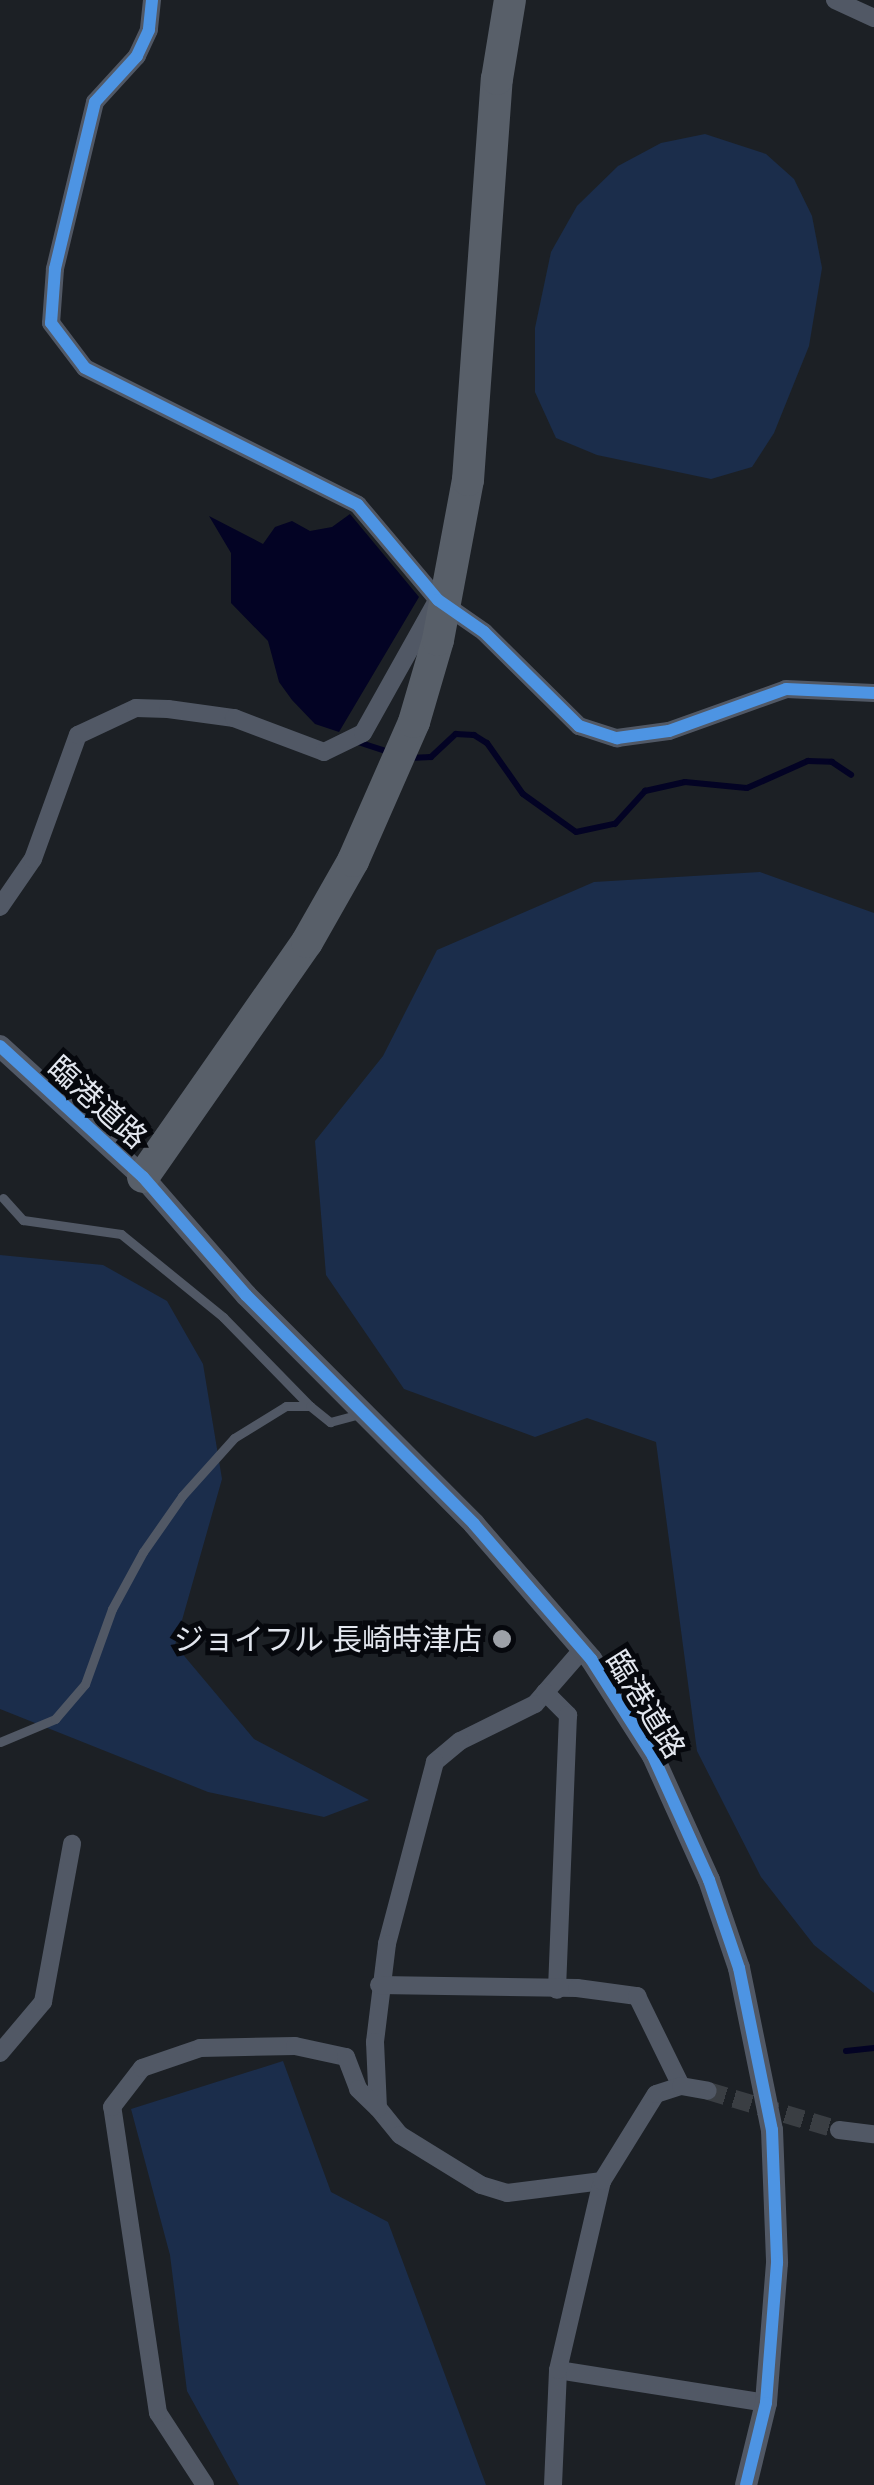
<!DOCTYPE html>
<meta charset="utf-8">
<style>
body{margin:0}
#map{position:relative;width:874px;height:2485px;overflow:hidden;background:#1c2025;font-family:"PT Sans","Noto Sans JP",sans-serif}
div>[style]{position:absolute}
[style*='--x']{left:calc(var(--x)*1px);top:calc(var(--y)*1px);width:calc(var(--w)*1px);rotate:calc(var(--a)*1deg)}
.green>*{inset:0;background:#1b2d4b}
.water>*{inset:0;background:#030324}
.stream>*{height:6px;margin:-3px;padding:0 3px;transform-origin:3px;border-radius:3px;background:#030324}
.minor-tunnel>*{height:18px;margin-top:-9px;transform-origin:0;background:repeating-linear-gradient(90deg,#3a3e43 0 18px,transparent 0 27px)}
.service>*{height:9px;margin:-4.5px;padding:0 4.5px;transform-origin:4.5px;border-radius:4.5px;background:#515865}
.minor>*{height:18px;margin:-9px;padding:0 9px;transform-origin:9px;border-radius:9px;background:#515865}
.tertiary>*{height:22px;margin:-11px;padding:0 11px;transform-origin:11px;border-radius:11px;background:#515865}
.motorway>*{height:32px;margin:-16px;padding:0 16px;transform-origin:16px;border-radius:16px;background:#585f69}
.cycleway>*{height:12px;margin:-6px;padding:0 6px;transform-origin:6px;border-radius:6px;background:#4d94e3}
.dots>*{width:28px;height:28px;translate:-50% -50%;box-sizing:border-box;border:5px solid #06080d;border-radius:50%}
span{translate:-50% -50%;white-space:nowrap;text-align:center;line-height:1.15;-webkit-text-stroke:10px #06080d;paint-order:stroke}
.street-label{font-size:30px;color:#e2e6ee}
.poi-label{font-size:30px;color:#e2e6ee}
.right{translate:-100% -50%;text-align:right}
</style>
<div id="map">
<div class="green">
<div style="clip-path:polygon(705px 134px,766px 154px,794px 179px,812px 216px,822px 268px,809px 346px,774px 433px,752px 467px,711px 479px,597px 455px,556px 438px,535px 392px,535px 328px,551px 252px,577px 206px,618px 166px,661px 143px)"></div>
<div style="clip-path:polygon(760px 872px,874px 913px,874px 1993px,814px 1945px,761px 1877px,697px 1751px,656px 1442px,587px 1418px,535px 1437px,404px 1389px,326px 1275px,315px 1141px,383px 1056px,437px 950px,594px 882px)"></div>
<div style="clip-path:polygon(0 1255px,103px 1265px,167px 1301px,203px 1364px,222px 1479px,175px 1645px,254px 1739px,369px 1800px,324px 1817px,208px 1792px,0 1709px)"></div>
<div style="clip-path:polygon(283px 2061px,331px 2192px,388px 2222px,486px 2485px,239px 2485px,187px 2391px,170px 2255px,131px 2109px)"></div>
</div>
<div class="water">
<div style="clip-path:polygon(350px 514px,419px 597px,339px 732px,315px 724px,292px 700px,279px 682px,268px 641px,231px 603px,231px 553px,209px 516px,263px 544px,275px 527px,292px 521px,310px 531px,332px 527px)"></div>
</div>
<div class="stream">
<div style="--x:358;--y:742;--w:32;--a:18"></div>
<div style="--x:410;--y:758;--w:21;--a:-3"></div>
<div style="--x:431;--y:757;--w:34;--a:-43"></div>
<div style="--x:456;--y:734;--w:18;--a:3"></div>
<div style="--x:474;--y:735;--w:15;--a:32"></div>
<div style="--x:487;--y:743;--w:62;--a:54.8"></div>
<div style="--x:523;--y:794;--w:65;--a:35.6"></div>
<div style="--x:576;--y:832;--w:40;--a:-12"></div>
<div style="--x:615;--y:824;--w:45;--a:-47.7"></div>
<div style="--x:645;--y:791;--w:41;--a:-12.7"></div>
<div style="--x:685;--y:782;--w:62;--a:5.5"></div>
<div style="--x:747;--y:788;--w:67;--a:-23.9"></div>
<div style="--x:808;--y:761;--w:24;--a:2"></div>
<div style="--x:832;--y:762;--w:23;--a:34"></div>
<div style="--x:846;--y:2051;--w:28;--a:-6"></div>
</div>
<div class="minor-tunnel">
<div style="--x:708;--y:2091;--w:137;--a:16.6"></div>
</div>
<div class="service">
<div style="--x:3;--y:1198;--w:30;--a:48"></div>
<div style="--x:23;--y:1220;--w:99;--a:8.1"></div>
<div style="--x:121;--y:1234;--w:132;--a:39.1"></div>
<div style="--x:223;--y:1317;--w:124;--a:45.7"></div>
<div style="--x:0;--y:1742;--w:60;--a:-22.7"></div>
<div style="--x:55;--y:1719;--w:46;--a:-49.4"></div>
<div style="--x:85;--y:1684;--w:80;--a:-70.2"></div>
<div style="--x:112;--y:1609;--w:65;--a:-61.5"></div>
<div style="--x:143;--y:1552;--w:68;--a:-55.1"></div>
<div style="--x:182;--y:1496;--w:78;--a:-48.1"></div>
<div style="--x:234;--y:1438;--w:61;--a:-31.6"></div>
<div style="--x:286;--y:1406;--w:24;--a:0"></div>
<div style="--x:310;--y:1406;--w:26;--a:39"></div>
<div style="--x:330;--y:1422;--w:30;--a:-15"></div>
</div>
<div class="minor">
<div style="--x:152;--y:0;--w:30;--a:96"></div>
<div style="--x:149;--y:30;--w:29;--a:115"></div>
<div style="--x:137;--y:56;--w:62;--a:132.4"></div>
<div style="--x:95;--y:102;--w:172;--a:103.5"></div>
<div style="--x:55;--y:269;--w:54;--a:94.2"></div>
<div style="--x:51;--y:323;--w:56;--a:52.9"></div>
<div style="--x:85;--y:368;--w:305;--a:26.6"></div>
<div style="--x:358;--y:505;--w:124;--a:49.9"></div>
<div style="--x:438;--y:600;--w:56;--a:34.8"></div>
<div style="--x:484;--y:632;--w:134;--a:44.7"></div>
<div style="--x:579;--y:726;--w:40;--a:18"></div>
<div style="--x:617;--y:738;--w:52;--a:-7.7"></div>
<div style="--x:669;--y:731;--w:124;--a:-19.7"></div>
<div style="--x:786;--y:689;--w:88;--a:2.6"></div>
<div style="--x:835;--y:0;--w:43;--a:24.8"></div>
<div style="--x:0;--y:907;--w:58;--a:-55.5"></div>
<div style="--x:33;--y:859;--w:132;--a:-70.1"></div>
<div style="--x:78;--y:735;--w:64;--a:-25"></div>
<div style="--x:136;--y:708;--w:32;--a:2"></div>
<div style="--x:168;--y:709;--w:67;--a:7.8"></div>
<div style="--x:234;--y:718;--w:96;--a:20.7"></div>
<div style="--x:324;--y:752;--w:43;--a:-26"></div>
<div style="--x:363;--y:733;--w:148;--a:-60.8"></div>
<div style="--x:582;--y:1650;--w:72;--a:131"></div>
<div style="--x:535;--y:1704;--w:84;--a:153.7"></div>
<div style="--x:460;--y:1741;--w:33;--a:140"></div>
<div style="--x:435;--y:1762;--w:188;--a:104.8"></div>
<div style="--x:387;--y:1944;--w:99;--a:97"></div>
<div style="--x:375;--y:2042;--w:66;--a:87.4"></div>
<div style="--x:378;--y:2108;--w:35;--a:51"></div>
<div style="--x:400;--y:2135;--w:95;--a:31.7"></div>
<div style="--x:481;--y:2185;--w:27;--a:17"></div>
<div style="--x:507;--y:2193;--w:96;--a:-7.2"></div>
<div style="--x:545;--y:1692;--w:33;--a:45"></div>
<div style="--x:568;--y:1715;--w:275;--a:92.3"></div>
<div style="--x:379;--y:1985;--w:198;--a:0.9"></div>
<div style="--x:577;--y:1988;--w:61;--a:7.6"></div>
<div style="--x:637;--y:1996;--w:100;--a:63.9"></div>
<div style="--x:0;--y:2053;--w:67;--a:-49.9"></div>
<div style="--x:43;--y:2002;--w:161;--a:-79.6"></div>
<div style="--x:839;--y:2130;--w:35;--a:7"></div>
<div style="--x:558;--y:2370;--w:211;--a:9"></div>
<div style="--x:205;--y:2485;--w:86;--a:-123.1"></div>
<div style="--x:158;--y:2413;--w:309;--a:-98.5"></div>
<div style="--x:112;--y:2107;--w:49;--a:-52.4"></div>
<div style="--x:142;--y:2068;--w:61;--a:-19"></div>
<div style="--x:200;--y:2048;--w:95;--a:-1.2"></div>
<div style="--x:295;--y:2046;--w:52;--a:12.2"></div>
<div style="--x:346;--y:2057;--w:34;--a:69"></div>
<div style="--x:358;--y:2089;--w:28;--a:44"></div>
<div style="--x:553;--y:2485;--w:115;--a:-87.5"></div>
<div style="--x:558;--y:2370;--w:194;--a:-76.9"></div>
<div style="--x:602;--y:2181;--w:102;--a:-58.2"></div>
<div style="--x:656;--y:2094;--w:26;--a:-18"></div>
<div style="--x:681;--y:2086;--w:27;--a:10"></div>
</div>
<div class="tertiary">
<div style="--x:0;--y:1046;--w:194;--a:42.5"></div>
<div style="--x:143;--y:1177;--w:157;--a:48.9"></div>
<div style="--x:246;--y:1295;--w:323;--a:45.1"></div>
<div style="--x:474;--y:1524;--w:179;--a:49.1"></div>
<div style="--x:591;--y:1659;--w:115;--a:57.4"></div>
<div style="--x:653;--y:1756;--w:136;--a:65.7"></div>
<div style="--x:709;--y:1880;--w:93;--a:71.2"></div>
<div style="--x:739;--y:1968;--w:165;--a:78.5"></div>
<div style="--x:772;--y:2130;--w:133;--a:87.8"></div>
<div style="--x:777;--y:2263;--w:140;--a:94.5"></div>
<div style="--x:766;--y:2403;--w:84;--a:103.7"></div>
</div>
<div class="motorway">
<div style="--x:143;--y:1177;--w:287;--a:-55.1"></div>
<div style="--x:307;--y:942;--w:93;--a:-60.4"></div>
<div style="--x:353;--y:861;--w:152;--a:-66.3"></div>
<div style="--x:414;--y:722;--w:85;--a:-73.7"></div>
<div style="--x:438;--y:640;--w:163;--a:-79.4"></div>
<div style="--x:468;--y:480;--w:402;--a:-85.9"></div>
<div style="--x:497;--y:79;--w:80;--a:-80.7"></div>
</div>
<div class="cycleway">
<div style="--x:152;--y:0;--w:30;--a:96"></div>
<div style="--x:149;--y:30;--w:29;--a:115"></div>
<div style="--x:137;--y:56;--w:62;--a:132.4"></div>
<div style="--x:95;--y:102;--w:172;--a:103.5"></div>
<div style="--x:55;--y:269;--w:54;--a:94.2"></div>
<div style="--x:51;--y:323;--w:56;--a:52.9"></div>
<div style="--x:85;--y:368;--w:305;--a:26.6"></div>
<div style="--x:358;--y:505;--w:124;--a:49.9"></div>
<div style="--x:438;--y:600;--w:56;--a:34.8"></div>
<div style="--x:484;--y:632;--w:134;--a:44.7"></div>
<div style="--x:579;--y:726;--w:40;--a:18"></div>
<div style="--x:617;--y:738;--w:52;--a:-7.7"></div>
<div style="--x:669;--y:731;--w:124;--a:-19.7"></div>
<div style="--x:786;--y:689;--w:88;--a:2.6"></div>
<div style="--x:0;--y:1046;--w:194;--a:42.5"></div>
<div style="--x:143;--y:1177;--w:157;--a:48.9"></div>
<div style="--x:246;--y:1295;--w:323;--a:45.1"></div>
<div style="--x:474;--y:1524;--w:179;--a:49.1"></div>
<div style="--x:591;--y:1659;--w:115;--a:57.4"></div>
<div style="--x:653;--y:1756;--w:136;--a:65.7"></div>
<div style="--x:709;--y:1880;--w:93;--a:71.2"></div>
<div style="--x:739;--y:1968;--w:165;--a:78.5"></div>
<div style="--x:772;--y:2130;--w:133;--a:87.8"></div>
<div style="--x:777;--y:2263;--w:140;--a:94.5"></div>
<div style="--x:766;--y:2403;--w:84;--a:103.7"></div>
</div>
<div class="dots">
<div style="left:502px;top:1639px;background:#9da1a8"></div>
</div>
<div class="street-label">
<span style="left:98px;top:1102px;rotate:42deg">臨港道路</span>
<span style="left:646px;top:1704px;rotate:58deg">臨港道路</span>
</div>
<div class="poi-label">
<span class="right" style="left:482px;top:1639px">ジョイフル 長崎時津店</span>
</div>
</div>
